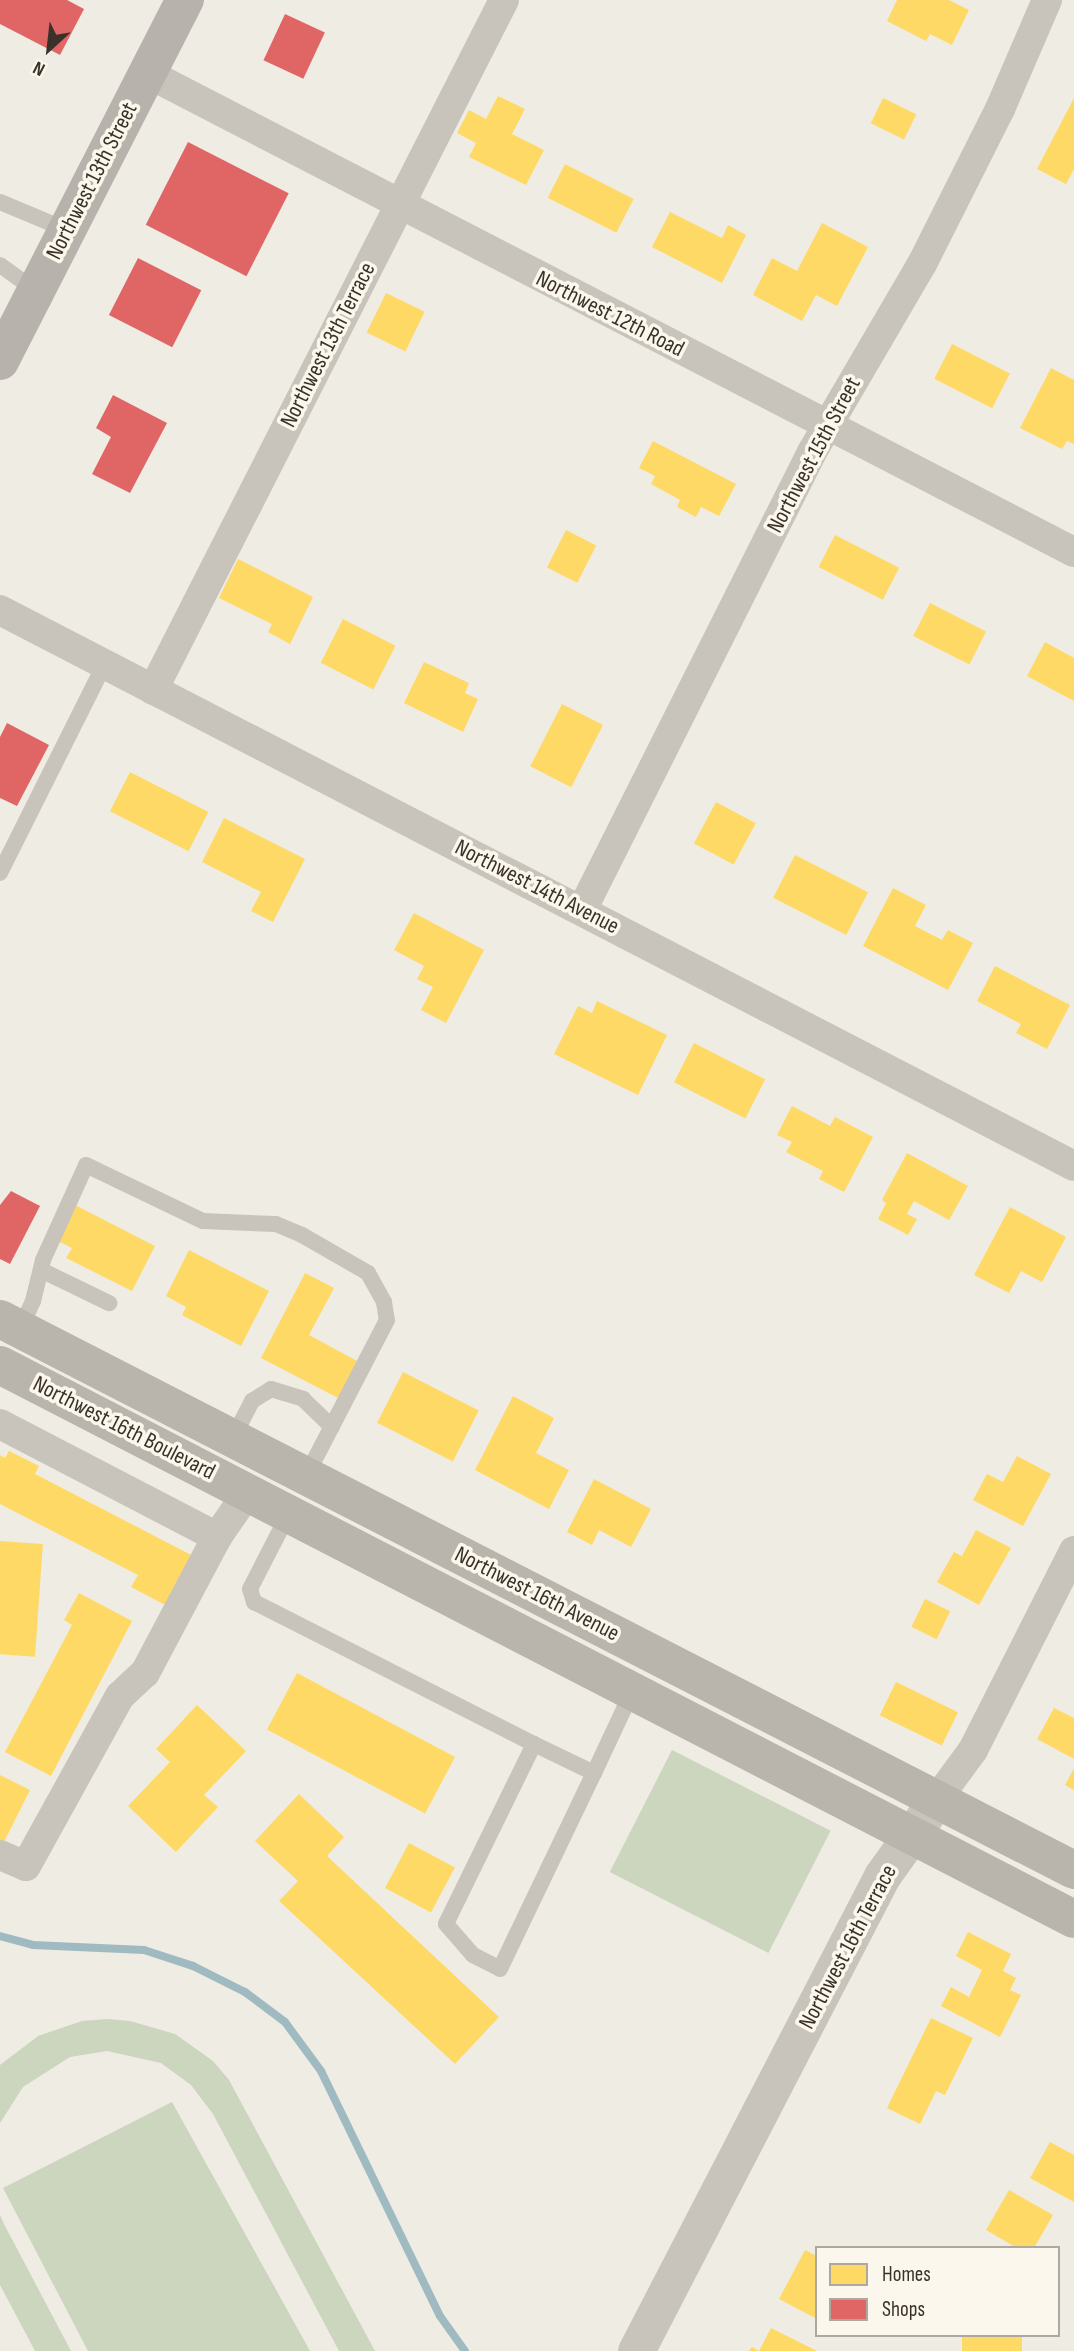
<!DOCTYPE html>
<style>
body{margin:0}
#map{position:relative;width:1074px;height:2351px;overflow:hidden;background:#efece4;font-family:"Sofia Sans Condensed",sans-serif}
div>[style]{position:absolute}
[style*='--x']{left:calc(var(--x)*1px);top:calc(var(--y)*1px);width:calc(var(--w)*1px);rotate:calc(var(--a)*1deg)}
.green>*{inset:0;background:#ccd5be;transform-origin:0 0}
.homes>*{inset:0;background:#ffd966;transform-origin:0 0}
.shops>*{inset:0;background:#e06666;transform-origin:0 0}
.stream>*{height:8px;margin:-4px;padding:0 4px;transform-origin:4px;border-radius:4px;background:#9fbac0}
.service>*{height:16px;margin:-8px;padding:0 8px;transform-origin:8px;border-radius:8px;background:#c8c4bc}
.minor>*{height:30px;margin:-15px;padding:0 15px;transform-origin:15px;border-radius:15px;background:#c8c4bc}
.tertiary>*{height:37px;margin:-18.5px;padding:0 18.5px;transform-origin:18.5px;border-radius:18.5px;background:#c8c4bc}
.secondary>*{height:38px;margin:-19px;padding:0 19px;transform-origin:19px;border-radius:19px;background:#b9b4ac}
.primary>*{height:38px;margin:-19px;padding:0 19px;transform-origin:19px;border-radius:19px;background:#b7b2ab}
span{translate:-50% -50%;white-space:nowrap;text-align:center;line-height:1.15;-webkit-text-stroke:7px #fbf7ec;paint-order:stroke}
.street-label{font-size:23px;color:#3a322a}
.legend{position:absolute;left:815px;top:2246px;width:245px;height:91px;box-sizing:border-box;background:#fbf7ec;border:2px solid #aea89e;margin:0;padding:9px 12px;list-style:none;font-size:21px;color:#3a322a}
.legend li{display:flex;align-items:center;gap:14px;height:35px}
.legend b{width:35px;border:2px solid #aea89e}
.north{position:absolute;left:14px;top:14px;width:70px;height:70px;-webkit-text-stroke:5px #fbf7ec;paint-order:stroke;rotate:207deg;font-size:19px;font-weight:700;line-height:28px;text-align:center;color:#3a322a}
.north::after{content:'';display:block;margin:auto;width:24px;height:32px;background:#3a322a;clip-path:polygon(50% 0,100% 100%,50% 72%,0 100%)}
</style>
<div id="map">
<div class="green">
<div style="left:672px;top:1750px;width:178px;height:137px;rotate:27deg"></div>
<div style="clip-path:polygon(107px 2019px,130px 2021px,175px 2034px,213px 2061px,229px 2080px,375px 2351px,339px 2351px,213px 2114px,191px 2085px,161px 2063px,107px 2051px,70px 2057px,23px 2087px,0 2123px,0 2065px,38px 2036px,82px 2021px)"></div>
<div style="clip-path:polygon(172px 2102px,310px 2351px,88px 2351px,3px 2188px)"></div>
<div style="clip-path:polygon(0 2215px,4px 2224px,71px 2351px,35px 2351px,0 2285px)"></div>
</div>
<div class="homes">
<div style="clip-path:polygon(897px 0,949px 0,969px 10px,952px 45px,930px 34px,926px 41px,887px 21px)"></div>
<div style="clip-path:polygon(498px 96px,525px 109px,512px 134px,544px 150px,526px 185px,469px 157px,476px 143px,457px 133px,469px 110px,486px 119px)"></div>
<div style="left:883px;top:98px;width:37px;height:28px;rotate:26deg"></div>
<div style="clip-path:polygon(1074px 98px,1074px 169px,1066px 184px,1037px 169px)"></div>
<div style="left:565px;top:164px;width:77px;height:38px;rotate:27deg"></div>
<div style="clip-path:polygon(670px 212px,722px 238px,728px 225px,746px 235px,722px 283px,652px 247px)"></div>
<div style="clip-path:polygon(822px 223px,868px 247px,837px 306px,816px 295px,802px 321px,753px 295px,772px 258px,797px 271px)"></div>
<div style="left:386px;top:293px;width:43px;height:44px;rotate:26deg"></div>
<div style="left:952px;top:344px;width:65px;height:39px;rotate:27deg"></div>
<div style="clip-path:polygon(1051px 368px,1074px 380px,1074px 444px,1067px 441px,1062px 449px,1020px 428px)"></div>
<div style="clip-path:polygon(653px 441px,736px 484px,719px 516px,701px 507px,696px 517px,677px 507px,680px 500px,651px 484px,655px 476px,639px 468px)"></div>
<div style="left:566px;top:530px;width:34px;height:42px;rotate:27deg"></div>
<div style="left:835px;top:535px;width:72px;height:36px;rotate:27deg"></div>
<div style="clip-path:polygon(238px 559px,313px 597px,290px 644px,268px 632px,272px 624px,219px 598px)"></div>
<div style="left:930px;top:603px;width:63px;height:37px;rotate:27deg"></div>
<div style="left:343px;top:619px;width:59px;height:49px;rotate:27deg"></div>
<div style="clip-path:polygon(1045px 642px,1074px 658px,1074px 701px,1027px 676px)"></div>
<div style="clip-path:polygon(424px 662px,469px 683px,465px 693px,478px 699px,463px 732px,404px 703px)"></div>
<div style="left:562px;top:704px;width:46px;height:70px;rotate:27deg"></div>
<div style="left:130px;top:772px;width:88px;height:44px;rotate:27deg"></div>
<div style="left:716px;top:802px;width:45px;height:47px;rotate:28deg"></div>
<div style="clip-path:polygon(224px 818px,305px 859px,273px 922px,251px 911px,261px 892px,202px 862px)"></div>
<div style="left:795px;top:855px;width:82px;height:48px;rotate:27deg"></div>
<div style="clip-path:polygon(893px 888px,926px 905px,915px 926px,942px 940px,948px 930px,973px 943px,948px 990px,863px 946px)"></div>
<div style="clip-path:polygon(414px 913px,484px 950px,446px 1023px,421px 1010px,433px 987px,417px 979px,424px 966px,394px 950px)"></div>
<div style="clip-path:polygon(995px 966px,1070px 1005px,1047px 1049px,1016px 1033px,1021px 1024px,977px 1001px)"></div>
<div style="clip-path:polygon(597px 1001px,667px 1035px,638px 1095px,554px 1054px,578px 1006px,592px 1013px)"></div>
<div style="left:694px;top:1043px;width:80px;height:44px;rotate:27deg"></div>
<div style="clip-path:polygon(792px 1106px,830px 1126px,835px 1117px,873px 1137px,844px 1192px,819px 1179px,823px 1171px,786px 1152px,792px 1142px,777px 1135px)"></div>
<div style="clip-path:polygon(907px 1153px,968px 1186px,949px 1220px,914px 1201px,907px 1214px,917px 1219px,908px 1235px,878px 1219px,886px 1203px,882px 1200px)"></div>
<div style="clip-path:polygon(75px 1205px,155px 1246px,132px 1291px,66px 1258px,72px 1248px,58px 1241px)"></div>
<div style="clip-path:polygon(1010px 1207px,1066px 1237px,1042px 1282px,1021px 1271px,1009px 1293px,974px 1275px)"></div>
<div style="clip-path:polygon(189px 1250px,269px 1291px,241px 1346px,182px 1315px,186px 1307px,166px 1296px)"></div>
<div style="clip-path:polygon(305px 1273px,334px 1288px,309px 1335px,359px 1362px,340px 1399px,261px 1358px)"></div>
<div style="left:403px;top:1372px;width:85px;height:57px;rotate:27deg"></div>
<div style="clip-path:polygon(513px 1396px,554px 1418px,536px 1453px,569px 1470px,549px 1509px,475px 1470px)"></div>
<div style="clip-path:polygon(9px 1451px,39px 1466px,35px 1474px,197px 1558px,171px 1608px,131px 1587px,138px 1575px,0 1504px,0 1455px,5px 1458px)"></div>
<div style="clip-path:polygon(1017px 1456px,1051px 1474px,1023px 1526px,973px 1500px,987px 1474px,1003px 1482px)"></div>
<div style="clip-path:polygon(594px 1479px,651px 1509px,631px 1547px,599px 1530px,592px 1545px,567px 1532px)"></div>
<div style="clip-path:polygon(976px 1530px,1011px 1548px,979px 1605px,937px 1582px,954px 1552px,962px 1556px)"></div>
<div style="left:0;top:1541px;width:43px;height:113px;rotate:4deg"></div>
<div style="clip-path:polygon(79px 1593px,132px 1621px,51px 1776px,5px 1752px,72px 1625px,64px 1620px)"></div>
<div style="left:925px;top:1599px;width:28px;height:31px;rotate:26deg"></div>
<div style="left:297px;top:1673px;width:179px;height:64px;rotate:28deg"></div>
<div style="left:896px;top:1682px;width:69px;height:37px;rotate:26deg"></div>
<div style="clip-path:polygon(197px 1705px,246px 1751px,204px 1795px,218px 1807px,176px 1852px,128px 1806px,170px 1762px,156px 1749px)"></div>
<div style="clip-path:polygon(1054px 1708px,1074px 1718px,1074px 1759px,1037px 1739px)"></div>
<div style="clip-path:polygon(1074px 1768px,1074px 1790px,1065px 1785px)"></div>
<div style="clip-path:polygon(0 1775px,30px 1790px,4px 1842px,0 1840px)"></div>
<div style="clip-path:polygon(299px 1794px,344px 1837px,327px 1856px,499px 2017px,455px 2064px,279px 1901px,298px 1881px,255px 1841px)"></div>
<div style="left:409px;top:1843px;width:52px;height:51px;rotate:28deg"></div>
<div style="clip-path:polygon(968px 1932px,1011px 1954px,1003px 1971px,1016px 1978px,1010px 1990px,1021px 1995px,1000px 2037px,941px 2006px,951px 1987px,969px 1997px,982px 1970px,956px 1956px)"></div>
<div style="clip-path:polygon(931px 2018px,973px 2038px,945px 2095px,936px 2091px,920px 2124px,887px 2108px)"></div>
<div style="clip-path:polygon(1050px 2142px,1074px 2155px,1074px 2202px,1030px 2178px)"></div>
<div style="clip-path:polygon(1009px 2190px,1053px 2215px,1034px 2248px,1017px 2248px,986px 2230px)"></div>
<div style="clip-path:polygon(805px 2250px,817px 2256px,817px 2319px,779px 2299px)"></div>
<div style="clip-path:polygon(771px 2328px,817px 2351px,749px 2351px,752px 2347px,759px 2351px)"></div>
<div style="left:962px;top:2335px;width:60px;height:16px"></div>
</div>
<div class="shops">
<div style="clip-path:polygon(0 0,67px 0,84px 9px,60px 55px,0 24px)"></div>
<div style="left:285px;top:14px;width:44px;height:51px;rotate:25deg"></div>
<div style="left:188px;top:142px;width:113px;height:93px;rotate:27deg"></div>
<div style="left:138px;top:258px;width:71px;height:64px;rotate:27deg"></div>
<div style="clip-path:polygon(113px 395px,167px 423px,130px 493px,92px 474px,111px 437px,96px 428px)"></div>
<div style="clip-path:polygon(7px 723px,49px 745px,17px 806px,0 798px,0 737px)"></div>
<div style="clip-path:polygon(11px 1191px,40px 1206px,10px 1264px,0 1259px,0 1205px)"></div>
</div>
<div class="stream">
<div style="--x:0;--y:1936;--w:34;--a:15"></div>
<div style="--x:33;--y:1945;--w:111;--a:2.6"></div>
<div style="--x:144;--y:1950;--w:52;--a:18.1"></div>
<div style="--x:193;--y:1966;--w:58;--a:26.6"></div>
<div style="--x:245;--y:1992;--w:50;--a:36.9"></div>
<div style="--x:285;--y:2022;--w:61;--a:53.7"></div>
<div style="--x:321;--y:2071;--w:272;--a:64.1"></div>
<div style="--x:440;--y:2316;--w:43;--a:54.5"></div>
</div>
<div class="service">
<div style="--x:0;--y:202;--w:73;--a:22.7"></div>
<div style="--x:0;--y:265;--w:44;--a:35.8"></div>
<div style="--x:0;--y:873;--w:233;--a:-63.4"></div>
<div style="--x:41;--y:1270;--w:76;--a:25.9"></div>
<div style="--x:20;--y:1329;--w:31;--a:-65"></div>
<div style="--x:33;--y:1301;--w:42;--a:-76.3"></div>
<div style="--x:43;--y:1260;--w:104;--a:-65.6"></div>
<div style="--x:86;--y:1165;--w:130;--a:25.6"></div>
<div style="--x:203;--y:1221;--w:73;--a:2.4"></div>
<div style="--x:276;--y:1224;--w:28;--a:23"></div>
<div style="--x:302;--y:1235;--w:76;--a:29.9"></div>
<div style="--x:368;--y:1273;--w:33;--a:61"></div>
<div style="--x:384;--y:1302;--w:18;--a:81"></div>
<div style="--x:387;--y:1320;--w:176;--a:117.4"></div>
<div style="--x:233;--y:1438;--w:42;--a:-62.8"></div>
<div style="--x:252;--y:1401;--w:22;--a:-32"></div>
<div style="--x:271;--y:1389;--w:34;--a:17"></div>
<div style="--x:303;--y:1399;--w:40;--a:44"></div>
<div style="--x:289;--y:1513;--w:85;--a:117.2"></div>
<div style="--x:250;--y:1589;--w:14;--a:73"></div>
<div style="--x:254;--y:1602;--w:314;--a:26.9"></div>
<div style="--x:594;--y:1773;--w:67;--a:-154.2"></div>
<div style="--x:534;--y:1744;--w:200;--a:116.1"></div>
<div style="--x:446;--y:1924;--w:41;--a:48.9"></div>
<div style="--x:473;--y:1955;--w:30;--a:27"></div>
<div style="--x:500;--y:1969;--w:217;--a:-64.4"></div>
<div style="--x:594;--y:1773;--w:71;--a:-64.9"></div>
<div style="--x:624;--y:1709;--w:20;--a:-66"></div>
</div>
<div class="minor">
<div style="--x:147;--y:73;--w:1043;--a:27.33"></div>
<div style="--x:0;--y:610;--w:1209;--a:27.37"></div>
<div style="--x:153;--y:690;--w:774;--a:-63.04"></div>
<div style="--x:582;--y:910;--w:513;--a:-63.33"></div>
<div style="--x:812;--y:452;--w:218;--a:-59.7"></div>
<div style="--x:922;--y:264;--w:174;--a:-63.3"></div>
<div style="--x:1000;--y:109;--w:119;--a:-66.7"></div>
<div style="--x:0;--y:1424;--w:245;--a:27.5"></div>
<div style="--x:937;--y:1799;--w:61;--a:-53.7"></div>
<div style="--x:973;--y:1750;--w:223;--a:-63.1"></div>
<div style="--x:0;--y:1855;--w:28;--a:23"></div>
<div style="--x:26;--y:1866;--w:194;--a:-61.1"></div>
<div style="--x:120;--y:1696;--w:34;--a:-43"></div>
<div style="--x:145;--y:1673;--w:154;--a:-62.1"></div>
<div style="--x:217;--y:1537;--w:55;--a:-55.4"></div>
</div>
<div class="tertiary">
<div style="--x:636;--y:2351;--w:535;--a:-62.62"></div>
<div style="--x:882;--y:1876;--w:95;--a:-54.5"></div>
</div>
<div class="secondary">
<div style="--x:0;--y:1319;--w:1207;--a:27.16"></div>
<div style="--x:0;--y:1365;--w:1208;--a:27.29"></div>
</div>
<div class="primary">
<div style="--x:0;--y:361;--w:406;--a:-62.9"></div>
</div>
<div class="street-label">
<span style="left:92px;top:181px;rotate:-63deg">Northwest 13th Street</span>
<span style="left:610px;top:314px;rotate:27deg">Northwest 12th Road</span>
<span style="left:328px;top:345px;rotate:-63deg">Northwest 13th Terrace</span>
<span style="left:814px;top:455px;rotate:-62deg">Northwest 15th Street</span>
<span style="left:537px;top:887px;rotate:27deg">Northwest 14th Avenue</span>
<span style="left:124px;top:1428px;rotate:27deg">Northwest 16th Boulevard</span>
<span style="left:537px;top:1594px;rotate:27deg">Northwest 16th Avenue</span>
<span style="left:848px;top:1947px;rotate:-62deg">Northwest 16th Terrace</span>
</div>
<ul class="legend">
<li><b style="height:19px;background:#ffd966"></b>Homes</li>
<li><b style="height:19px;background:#e06666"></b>Shops</li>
</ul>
<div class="north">N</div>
</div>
